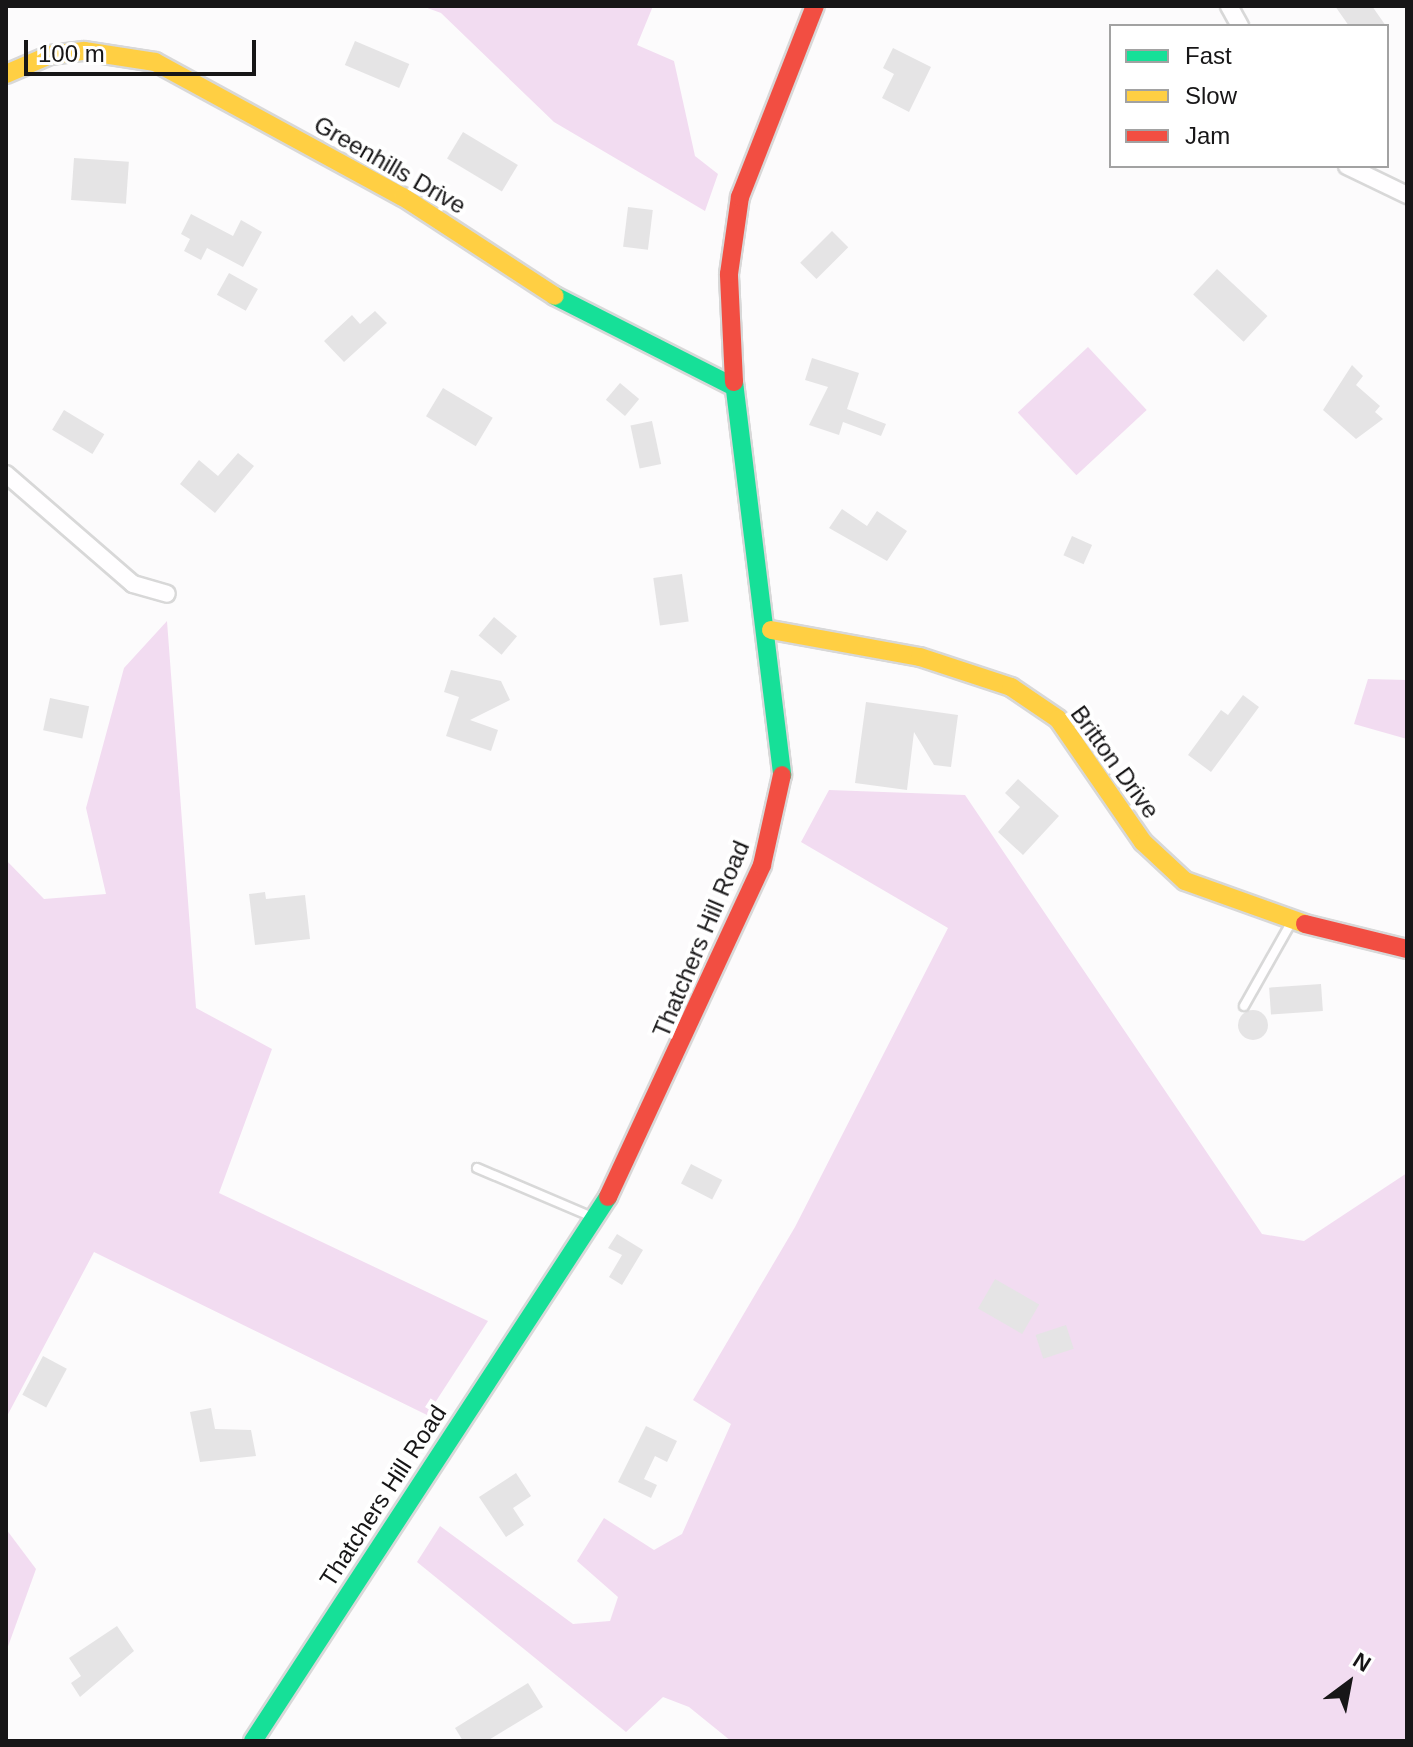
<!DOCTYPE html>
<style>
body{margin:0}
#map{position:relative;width:1413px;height:1747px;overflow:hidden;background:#fcfbfc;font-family:Helvetica,sans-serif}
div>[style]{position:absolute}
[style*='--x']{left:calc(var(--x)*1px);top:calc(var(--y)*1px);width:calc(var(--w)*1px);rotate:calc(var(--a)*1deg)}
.green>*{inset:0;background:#f2dcf1;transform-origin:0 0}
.building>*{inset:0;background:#e5e4e5;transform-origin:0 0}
.round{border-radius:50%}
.roads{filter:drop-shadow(2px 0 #d8d8d8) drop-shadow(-2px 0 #d8d8d8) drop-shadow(0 2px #d8d8d8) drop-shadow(0 -2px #d8d8d8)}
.lane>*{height:8px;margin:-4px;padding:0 4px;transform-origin:4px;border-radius:4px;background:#fffeff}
.street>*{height:16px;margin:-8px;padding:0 8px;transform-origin:8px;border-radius:8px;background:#fffeff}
.fast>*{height:18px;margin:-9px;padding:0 9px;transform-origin:9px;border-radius:9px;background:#16e098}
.slow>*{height:18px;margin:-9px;padding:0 9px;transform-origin:9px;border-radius:9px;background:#ffcf43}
.jam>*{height:18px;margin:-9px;padding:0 9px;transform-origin:9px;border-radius:9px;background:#f24e42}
span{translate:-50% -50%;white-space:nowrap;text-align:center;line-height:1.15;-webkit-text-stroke:8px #fff;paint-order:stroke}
.street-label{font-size:24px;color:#171617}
.frame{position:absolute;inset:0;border:8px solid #171617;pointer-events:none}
.legend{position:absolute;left:1109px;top:24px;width:280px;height:144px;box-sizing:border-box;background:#fff;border:2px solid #a2a2a2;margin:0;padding:10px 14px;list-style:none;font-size:24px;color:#171617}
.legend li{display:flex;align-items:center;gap:16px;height:40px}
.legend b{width:40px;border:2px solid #a2a2a2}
.north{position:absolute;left:1309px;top:1643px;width:80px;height:80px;-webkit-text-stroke:6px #fff;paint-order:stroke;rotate:32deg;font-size:22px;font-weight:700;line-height:32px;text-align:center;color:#171617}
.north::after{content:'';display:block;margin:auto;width:28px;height:36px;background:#171617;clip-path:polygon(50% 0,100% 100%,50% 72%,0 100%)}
.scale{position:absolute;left:24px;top:40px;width:232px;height:36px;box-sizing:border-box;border:4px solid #171617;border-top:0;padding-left:10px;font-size:24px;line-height:28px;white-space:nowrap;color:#171617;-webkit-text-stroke:6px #fff;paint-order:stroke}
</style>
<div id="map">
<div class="green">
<div style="clip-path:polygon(422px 6px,653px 6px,637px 45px,674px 61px,695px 156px,718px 174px,705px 211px,554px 122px,441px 13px)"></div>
<div style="left:1088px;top:347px;width:86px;height:96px;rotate:47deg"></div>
<div style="clip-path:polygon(167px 621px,196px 1008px,272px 1049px,219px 1193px,488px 1321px,427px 1415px,94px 1252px,6px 1418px,6px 860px,44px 899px,106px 894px,86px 808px,124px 668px)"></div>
<div style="clip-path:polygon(1368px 679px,1407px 680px,1407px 739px,1354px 724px)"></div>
<div style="clip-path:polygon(829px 790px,965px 795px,1262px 1234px,1304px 1241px,1407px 1173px,1407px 1741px,731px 1741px,689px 1707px,663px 1697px,626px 1732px,417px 1562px,440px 1526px,573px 1624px,610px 1621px,618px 1597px,577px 1561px,604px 1518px,654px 1550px,682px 1534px,731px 1424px,693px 1400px,795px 1227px,948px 928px,801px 842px)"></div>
<div style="clip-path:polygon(6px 1529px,36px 1569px,6px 1652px)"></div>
</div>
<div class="building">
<div style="clip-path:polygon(1335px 6px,1372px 6px,1386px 26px,1349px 26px)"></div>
<div style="left:355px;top:41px;width:59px;height:26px;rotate:23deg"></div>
<div style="clip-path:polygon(893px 48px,931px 67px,909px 112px,882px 98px,894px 74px,883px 68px)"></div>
<div style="left:463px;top:132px;width:64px;height:31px;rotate:31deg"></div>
<div style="left:74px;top:158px;width:55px;height:42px;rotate:4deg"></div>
<div style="left:628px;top:207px;width:25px;height:40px;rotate:7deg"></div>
<div style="clip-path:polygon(191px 214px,233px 236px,241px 220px,262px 232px,243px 267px,207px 248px,201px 260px,184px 251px,190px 239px,181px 234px)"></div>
<div style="left:832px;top:231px;width:23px;height:45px;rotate:45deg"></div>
<div style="left:1217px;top:269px;width:69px;height:35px;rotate:43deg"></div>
<div style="left:229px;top:273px;width:33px;height:25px;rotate:29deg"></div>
<div style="clip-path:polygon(375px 311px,387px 323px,344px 362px,324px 341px,352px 315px,360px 324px)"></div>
<div style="clip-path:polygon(812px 358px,859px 373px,847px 409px,886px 424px,881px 436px,843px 422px,839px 435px,809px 425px,828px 387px,805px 380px)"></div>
<div style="clip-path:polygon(1352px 365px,1363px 376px,1356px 385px,1380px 406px,1375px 412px,1383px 419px,1356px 439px,1323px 410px)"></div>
<div style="left:620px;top:383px;width:25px;height:22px;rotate:40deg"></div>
<div style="left:443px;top:388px;width:58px;height:33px;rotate:31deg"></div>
<div style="left:64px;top:410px;width:47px;height:23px;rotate:31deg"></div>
<div style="left:652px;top:421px;width:44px;height:22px;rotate:78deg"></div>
<div style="clip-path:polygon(238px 453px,254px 466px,215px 513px,180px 484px,199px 460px,218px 476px)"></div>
<div style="clip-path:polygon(842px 509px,867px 526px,877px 511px,907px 531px,887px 561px,829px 528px)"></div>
<div style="left:1072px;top:536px;width:22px;height:21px;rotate:24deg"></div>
<div style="left:682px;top:574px;width:48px;height:29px;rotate:82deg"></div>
<div style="left:494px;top:617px;width:30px;height:24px;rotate:40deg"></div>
<div style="clip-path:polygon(451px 670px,501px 681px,510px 700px,470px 720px,498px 730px,491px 751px,446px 736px,459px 697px,444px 692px)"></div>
<div style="clip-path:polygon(1243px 695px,1259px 707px,1211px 772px,1188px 755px,1221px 710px,1228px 715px)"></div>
<div style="left:50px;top:698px;width:40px;height:33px;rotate:12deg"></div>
<div style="clip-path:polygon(866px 702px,958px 715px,951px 767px,934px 765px,914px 732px,907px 790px,855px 783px)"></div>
<div style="clip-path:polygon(1018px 779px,1059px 816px,1023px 855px,998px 832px,1020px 807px,1005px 793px)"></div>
<div style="clip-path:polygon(265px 892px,266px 899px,305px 895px,310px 939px,255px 945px,249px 894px)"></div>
<div style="left:1321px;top:984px;width:27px;height:52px;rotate:86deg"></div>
<div class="round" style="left:1238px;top:1010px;width:30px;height:30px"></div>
<div style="left:691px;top:1164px;width:35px;height:22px;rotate:27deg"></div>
<div style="clip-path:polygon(617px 1234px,643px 1250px,622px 1285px,609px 1277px,622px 1255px,608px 1248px)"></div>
<div style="left:995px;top:1279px;width:51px;height:34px;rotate:30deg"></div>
<div style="left:1066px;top:1325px;width:25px;height:32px;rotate:72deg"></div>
<div style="left:43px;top:1356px;width:27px;height:44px;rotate:28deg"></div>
<div style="clip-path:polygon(211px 1408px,215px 1429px,251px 1430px,256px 1456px,200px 1462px,190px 1412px)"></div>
<div style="clip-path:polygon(646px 1426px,677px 1441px,667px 1462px,655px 1456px,644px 1479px,657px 1485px,651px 1498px,618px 1482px)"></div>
<div style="clip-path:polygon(516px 1473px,531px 1496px,513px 1508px,524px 1525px,506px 1537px,479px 1497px)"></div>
<div style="clip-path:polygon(117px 1626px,134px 1651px,80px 1697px,71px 1683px,81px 1676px,69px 1658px)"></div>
<div style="clip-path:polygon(528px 1683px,543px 1707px,487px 1741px,463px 1741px,455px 1728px)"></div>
</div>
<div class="roads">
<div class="lane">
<div style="--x:1244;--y:1006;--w:95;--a:-60.5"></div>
<div style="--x:477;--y:1168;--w:123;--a:23"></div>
</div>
<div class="street">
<div style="--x:1229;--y:6;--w:23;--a:61"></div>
<div style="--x:1347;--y:166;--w:67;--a:25.8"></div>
<div style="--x:6;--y:474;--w:168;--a:40.9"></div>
<div style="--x:133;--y:584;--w:35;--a:16"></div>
</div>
<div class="fast">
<div style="--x:555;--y:296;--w:201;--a:26.9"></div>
<div style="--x:734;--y:382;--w:396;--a:83"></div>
<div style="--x:253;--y:1741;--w:650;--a:-56.87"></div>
</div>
<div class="slow">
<div style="--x:6;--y:74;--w:48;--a:-23.4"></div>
<div style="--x:50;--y:55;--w:34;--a:-7"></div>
<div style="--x:84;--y:51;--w:72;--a:8.8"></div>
<div style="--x:155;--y:62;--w:282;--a:28.6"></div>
<div style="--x:403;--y:197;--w:181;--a:33.1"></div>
<div style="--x:771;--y:630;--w:151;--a:10.3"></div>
<div style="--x:920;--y:657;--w:96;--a:18.2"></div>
<div style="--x:1011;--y:687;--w:57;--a:34.2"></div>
<div style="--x:1058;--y:719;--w:150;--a:55.4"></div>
<div style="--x:1143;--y:842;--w:57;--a:42.9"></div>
<div style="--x:1185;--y:881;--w:127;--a:19.7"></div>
</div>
<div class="jam">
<div style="--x:734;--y:382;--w:108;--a:-92.7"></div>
<div style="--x:729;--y:274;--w:78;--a:-81.9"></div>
<div style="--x:740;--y:197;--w:205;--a:-68.6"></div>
<div style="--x:1305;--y:924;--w:105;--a:13.8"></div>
<div style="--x:608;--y:1197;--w:366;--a:-65.1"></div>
<div style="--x:762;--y:865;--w:92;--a:-77.5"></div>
</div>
</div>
<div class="street-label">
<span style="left:390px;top:165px;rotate:30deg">Greenhills Drive</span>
<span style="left:1115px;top:762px;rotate:54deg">Britton Drive</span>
<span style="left:701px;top:939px;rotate:-67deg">Thatchers Hill Road</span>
<span style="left:383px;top:1496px;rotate:-57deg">Thatchers Hill Road</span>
</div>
<div class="frame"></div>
<ul class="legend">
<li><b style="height:10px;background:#16e098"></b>Fast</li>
<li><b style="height:10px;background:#ffcf43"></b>Slow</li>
<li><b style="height:10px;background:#f24e42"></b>Jam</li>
</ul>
<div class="north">N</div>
<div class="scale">100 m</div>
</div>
